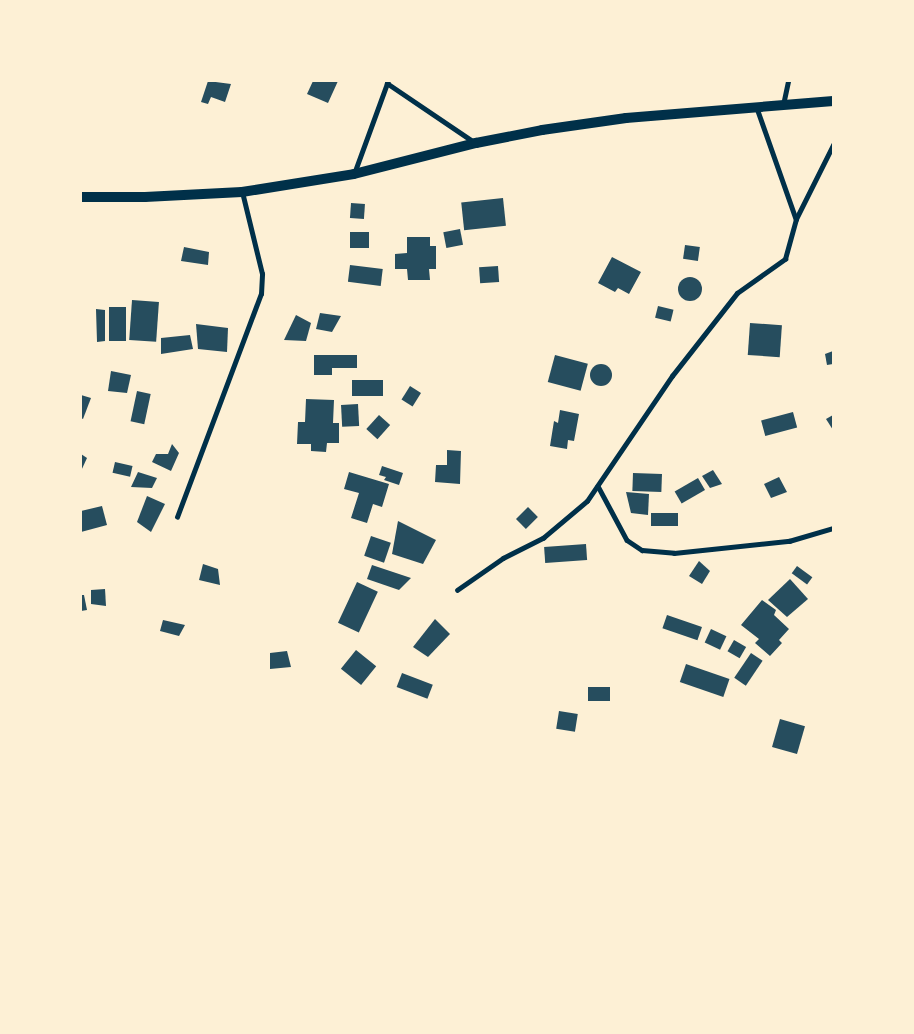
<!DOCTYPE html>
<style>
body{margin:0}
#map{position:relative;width:914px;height:1034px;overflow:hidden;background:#fdf0d5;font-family:"Space Grotesk",sans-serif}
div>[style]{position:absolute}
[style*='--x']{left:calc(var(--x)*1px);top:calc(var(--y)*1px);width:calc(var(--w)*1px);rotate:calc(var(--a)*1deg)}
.building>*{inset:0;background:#264d5e;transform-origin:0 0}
.round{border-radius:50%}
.service>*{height:4.5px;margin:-2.25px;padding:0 2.25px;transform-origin:2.25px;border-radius:2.25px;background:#003049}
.tertiary>*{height:10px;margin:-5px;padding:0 5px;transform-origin:5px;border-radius:5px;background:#003049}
span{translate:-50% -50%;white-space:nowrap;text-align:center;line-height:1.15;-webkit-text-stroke:6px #fdf0d5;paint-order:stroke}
.frame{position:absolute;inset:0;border:82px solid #fdf0d5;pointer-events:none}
</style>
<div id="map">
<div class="building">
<div style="clip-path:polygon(208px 81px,231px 84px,225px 102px,211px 97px,208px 104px,201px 102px)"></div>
<div style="clip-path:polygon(313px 81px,338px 81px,328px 103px,307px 94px)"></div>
<div style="left:503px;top:198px;width:28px;height:42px;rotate:84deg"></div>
<div style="left:351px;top:203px;width:14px;height:15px;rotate:4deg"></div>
<div style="left:460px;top:229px;width:16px;height:17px;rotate:79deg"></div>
<div style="left:350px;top:232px;width:19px;height:16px"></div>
<div style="clip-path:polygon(407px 237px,430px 237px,430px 246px,436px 246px,436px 269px,429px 269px,430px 280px,408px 280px,407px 269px,395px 269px,395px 254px,407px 253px)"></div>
<div style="left:685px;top:245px;width:15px;height:14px;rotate:8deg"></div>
<div style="clip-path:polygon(184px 247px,209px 252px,208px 265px,181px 261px)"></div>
<div style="clip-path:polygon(612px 257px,641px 272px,629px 294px,618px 288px,615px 292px,598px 283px)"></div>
<div style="left:350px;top:265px;width:33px;height:17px;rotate:7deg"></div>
<div style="left:498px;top:266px;width:16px;height:19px;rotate:86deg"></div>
<div class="round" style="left:678px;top:277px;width:24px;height:24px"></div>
<div style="left:132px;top:300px;width:27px;height:40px;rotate:4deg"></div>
<div style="left:658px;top:306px;width:16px;height:12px;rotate:14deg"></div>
<div style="left:109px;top:307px;width:17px;height:34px"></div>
<div style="clip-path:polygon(96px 309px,105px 310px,105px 341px,97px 342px)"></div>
<div style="clip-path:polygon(320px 313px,341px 316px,332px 332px,316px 329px)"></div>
<div style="clip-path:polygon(296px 315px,311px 323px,306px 341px,284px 340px)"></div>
<div style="left:750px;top:323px;width:32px;height:32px;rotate:4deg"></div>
<div style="clip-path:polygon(196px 324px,228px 328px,227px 352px,198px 349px)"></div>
<div style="clip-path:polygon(190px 335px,193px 349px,161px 354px,161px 338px)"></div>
<div style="clip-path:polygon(833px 351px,833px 364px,827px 365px,825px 354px)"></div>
<div style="clip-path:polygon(314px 355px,357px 355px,357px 368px,332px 368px,332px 375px,314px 375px)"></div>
<div style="left:555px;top:355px;width:34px;height:28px;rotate:15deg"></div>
<div class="round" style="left:590px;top:364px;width:22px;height:22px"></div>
<div style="clip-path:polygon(111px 371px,131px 375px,127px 393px,108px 391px)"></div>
<div style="left:352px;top:380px;width:31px;height:16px"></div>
<div style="left:410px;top:386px;width:13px;height:16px;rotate:32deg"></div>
<div style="left:137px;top:391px;width:14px;height:31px;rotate:12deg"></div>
<div style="clip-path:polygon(81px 395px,91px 398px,83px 419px,81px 418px)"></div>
<div style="clip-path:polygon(306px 399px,334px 400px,333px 423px,339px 423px,339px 443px,327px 443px,326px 452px,311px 451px,311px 444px,297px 444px,298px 422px,305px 422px)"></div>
<div style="left:358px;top:404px;width:22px;height:17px;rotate:87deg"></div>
<div style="clip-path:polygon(560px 410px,579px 414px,574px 441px,568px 440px,567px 449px,550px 446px,554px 421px,558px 423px)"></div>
<div style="left:793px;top:412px;width:16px;height:33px;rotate:75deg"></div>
<div style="left:379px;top:415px;width:15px;height:19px;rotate:42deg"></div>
<div style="clip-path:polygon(833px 415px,833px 430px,826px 419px)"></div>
<div style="clip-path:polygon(172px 444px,179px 453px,171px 471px,152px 462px,156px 454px,168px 454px)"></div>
<div style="clip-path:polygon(447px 450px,461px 451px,460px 484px,435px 482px,436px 465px,447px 465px)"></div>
<div style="clip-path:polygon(81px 454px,87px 458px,81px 471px)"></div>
<div style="left:115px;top:462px;width:18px;height:11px;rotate:13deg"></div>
<div style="clip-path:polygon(382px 466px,403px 473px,399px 485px,384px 480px,386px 477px,379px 475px)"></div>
<div style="clip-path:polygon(713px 470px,722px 484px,710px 488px,702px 476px)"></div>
<div style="clip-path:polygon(138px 472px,157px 478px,152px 488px,131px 487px)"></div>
<div style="clip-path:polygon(349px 472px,389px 484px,382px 507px,373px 504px,367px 523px,351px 518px,359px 493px,344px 489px)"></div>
<div style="left:633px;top:473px;width:29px;height:18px;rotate:2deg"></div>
<div style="clip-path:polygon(779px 477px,787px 492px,771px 498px,764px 484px)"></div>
<div style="left:698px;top:478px;width:14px;height:27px;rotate:60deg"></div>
<div style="clip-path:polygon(626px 492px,649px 494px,648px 515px,631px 513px)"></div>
<div style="clip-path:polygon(147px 496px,165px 504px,151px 532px,137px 522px)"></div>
<div style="clip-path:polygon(102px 506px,107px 525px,81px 532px,81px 511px)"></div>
<div style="left:528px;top:507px;width:14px;height:17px;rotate:45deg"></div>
<div style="left:651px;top:513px;width:27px;height:13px"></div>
<div style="clip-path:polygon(398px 521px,436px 540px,423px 564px,392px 554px)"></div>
<div style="left:371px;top:536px;width:21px;height:21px;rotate:19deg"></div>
<div style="left:586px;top:544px;width:16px;height:42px;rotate:86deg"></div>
<div style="clip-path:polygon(699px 561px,710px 571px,702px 584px,689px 576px)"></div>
<div style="clip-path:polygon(203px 564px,218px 569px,220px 585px,199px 580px)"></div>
<div style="clip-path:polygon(372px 565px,411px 578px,399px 590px,367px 579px)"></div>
<div style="left:797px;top:566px;width:19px;height:9px;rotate:36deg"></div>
<div style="clip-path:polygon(790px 579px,808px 599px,787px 617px,768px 600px)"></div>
<div style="left:357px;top:582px;width:23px;height:45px;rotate:25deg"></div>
<div style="clip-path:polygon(105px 589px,106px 606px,91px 604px,91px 590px)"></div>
<div style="clip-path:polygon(81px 595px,84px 595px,87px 610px,81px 611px)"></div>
<div style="clip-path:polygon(762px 600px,776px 610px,774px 615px,789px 629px,779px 640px,782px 643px,770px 656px,755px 643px,759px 639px,741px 625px)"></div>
<div style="left:667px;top:615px;width:37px;height:14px;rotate:19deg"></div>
<div style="clip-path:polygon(435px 619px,450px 634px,428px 657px,413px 647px)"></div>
<div style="clip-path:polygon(163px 620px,185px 625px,179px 636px,160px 631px)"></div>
<div style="left:711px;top:629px;width:17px;height:15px;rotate:25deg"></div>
<div style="left:734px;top:640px;width:14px;height:13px;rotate:30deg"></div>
<div style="left:356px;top:650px;width:26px;height:24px;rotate:39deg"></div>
<div style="clip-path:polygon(287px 651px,291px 667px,270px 669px,270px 653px)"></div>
<div style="left:751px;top:653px;width:14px;height:30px;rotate:34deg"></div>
<div style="left:686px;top:664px;width:46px;height:19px;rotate:19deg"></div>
<div style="left:402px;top:673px;width:33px;height:15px;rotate:21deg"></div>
<div style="left:588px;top:687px;width:22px;height:14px"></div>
<div style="left:559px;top:711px;width:19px;height:18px;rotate:9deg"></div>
<div style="left:780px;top:719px;width:26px;height:29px;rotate:16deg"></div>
</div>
<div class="service">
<div style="--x:387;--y:83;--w:105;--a:34.1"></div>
<div style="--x:783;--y:105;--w:25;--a:-78"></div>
<div style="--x:757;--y:108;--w:118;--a:70.6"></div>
<div style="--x:355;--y:171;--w:96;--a:-69.9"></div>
<div style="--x:598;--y:486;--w:61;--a:61.8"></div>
<div style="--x:627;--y:540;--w:18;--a:34"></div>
<div style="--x:642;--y:550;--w:32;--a:5"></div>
<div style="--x:674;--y:553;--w:116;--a:-6"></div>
<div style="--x:789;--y:541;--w:46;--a:-16.5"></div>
<div style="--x:177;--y:517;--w:238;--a:-69.4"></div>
<div style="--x:261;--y:294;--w:20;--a:-87"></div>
<div style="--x:262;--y:274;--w:84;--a:-103.7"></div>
<div style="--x:457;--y:590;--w:56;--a:-34.8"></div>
<div style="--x:503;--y:558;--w:45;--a:-26.6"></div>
<div style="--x:543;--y:538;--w:57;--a:-40.1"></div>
<div style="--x:587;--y:501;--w:151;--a:-55.8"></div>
<div style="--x:672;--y:376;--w:105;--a:-51.9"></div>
<div style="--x:737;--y:293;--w:59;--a:-35.3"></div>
<div style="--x:785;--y:259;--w:41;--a:-74.6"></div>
<div style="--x:796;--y:219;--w:83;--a:-63.4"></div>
</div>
<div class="tertiary">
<div style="--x:81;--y:197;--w:64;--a:0"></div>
<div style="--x:145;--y:197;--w:97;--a:-3"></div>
<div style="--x:242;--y:192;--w:113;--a:-9.1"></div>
<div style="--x:354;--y:174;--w:126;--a:-14.3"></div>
<div style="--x:476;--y:143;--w:67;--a:-11.1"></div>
<div style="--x:542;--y:130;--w:85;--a:-8.1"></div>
<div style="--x:626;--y:118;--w:208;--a:-4.7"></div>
</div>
<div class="frame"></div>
</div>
